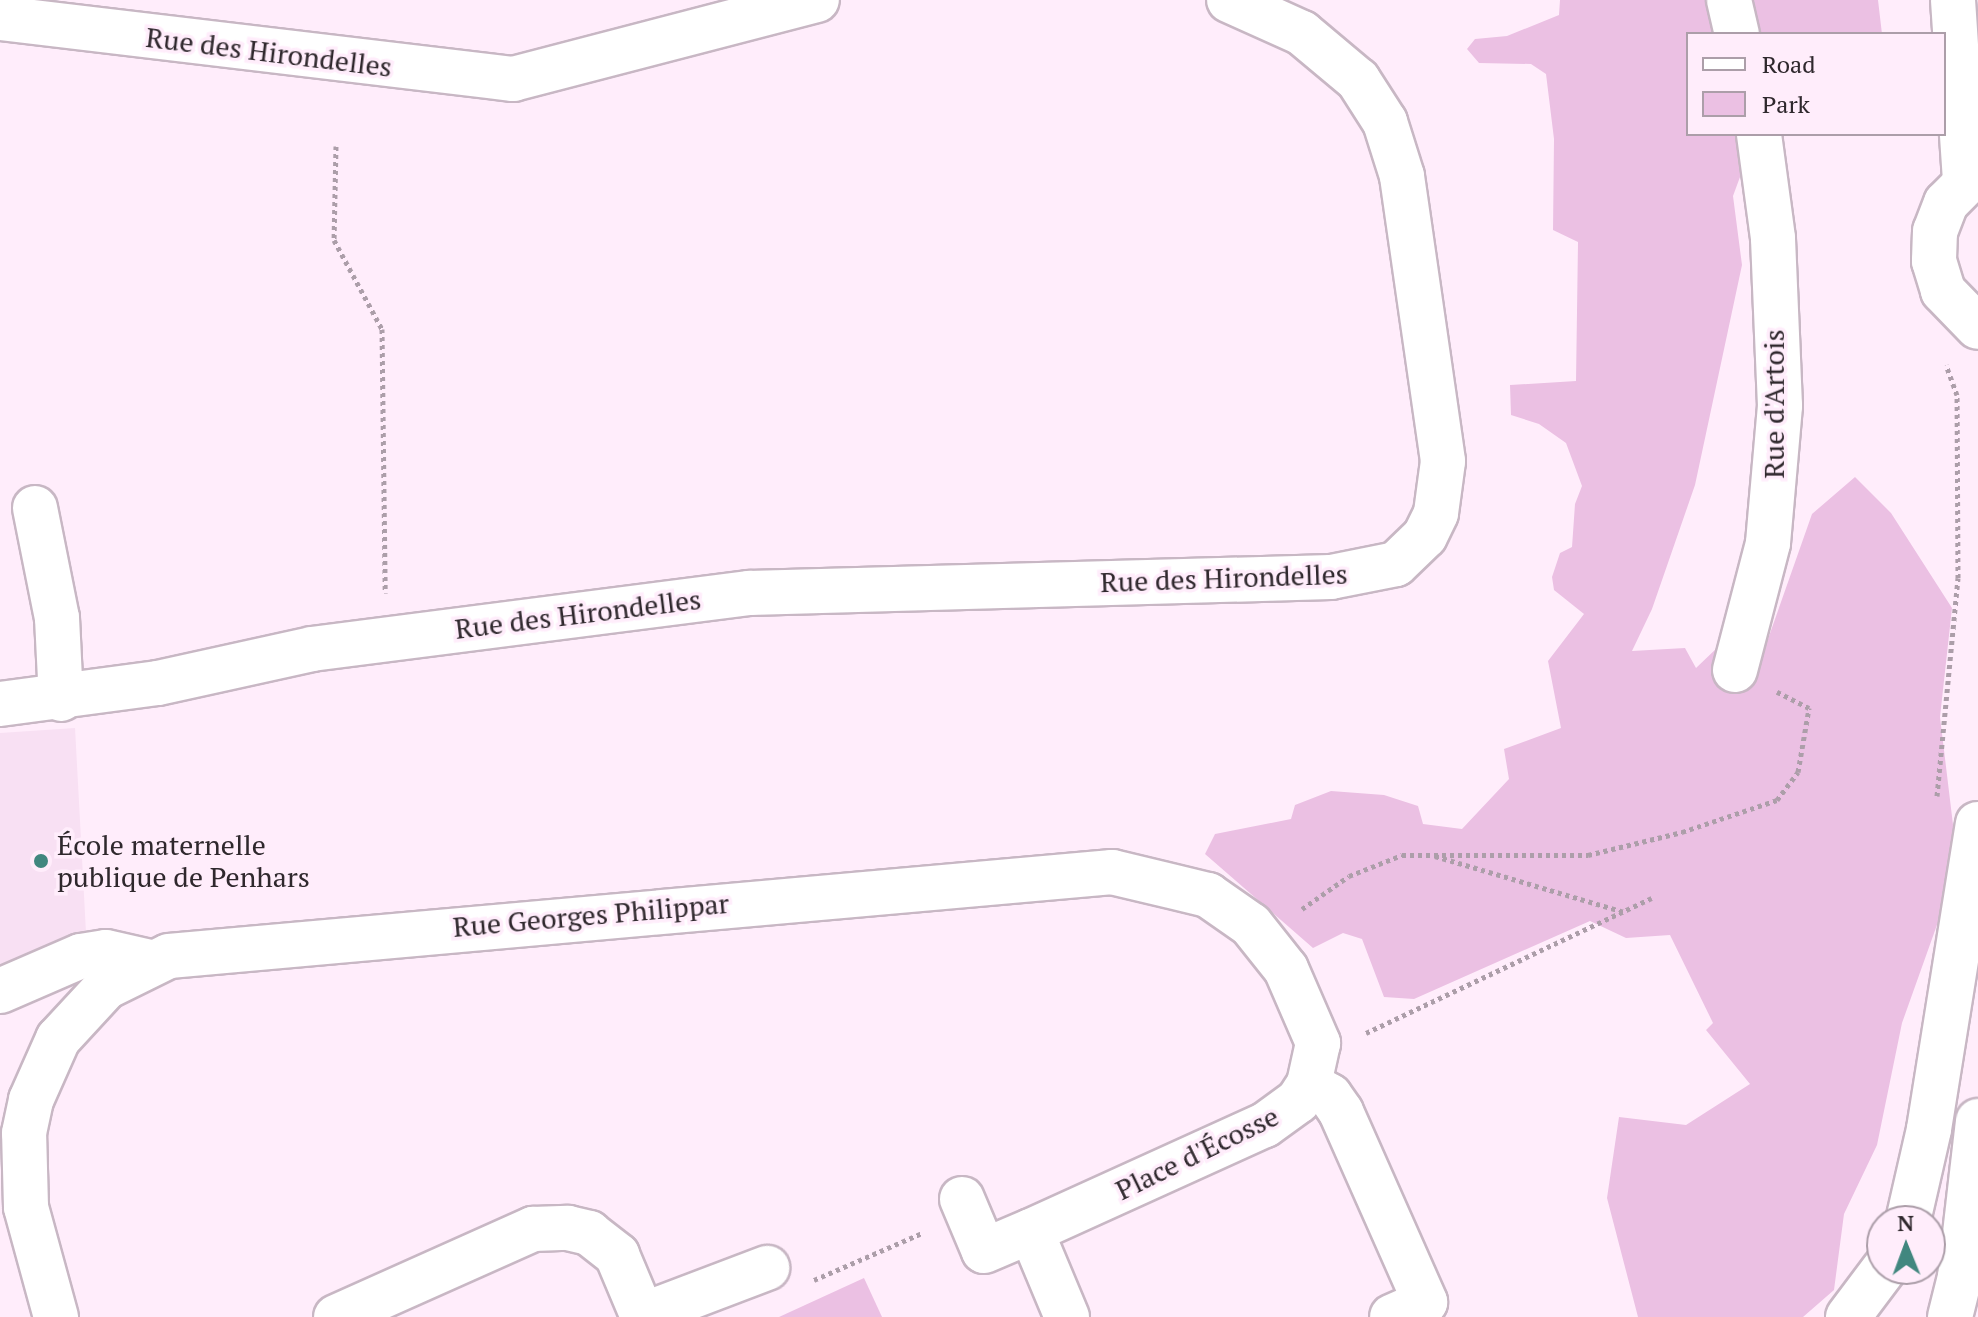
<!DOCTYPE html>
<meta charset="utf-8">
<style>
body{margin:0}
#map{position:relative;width:1978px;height:1317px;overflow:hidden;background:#ffedfb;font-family:"PT Serif",serif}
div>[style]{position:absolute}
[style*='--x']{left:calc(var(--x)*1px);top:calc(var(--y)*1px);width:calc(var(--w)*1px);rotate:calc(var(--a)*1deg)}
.built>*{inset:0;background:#f8e0f3}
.green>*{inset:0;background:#ebc0e3}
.path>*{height:5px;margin-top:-2.5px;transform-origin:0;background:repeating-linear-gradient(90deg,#ac9ea9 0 4px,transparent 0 8px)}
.roads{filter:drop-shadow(2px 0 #c8b7c4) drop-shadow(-2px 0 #c8b7c4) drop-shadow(0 2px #c8b7c4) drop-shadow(0 -2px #c8b7c4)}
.minor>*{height:44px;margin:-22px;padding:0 22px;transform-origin:22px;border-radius:22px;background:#fff}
.primary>*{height:44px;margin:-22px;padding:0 22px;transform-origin:22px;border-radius:22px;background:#fff}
.dots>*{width:22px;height:22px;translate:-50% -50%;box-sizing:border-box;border:4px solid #ffedfb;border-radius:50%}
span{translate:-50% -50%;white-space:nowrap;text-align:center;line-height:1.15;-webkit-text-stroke:7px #ffedfb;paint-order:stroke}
.street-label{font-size:28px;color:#2f282d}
.poi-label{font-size:28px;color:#2f282d}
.left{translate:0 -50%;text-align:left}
.legend{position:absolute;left:1686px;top:32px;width:260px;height:104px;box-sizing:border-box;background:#ffedfb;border:2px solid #ac9ea9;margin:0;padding:10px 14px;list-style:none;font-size:24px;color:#2f282d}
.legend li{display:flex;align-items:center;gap:16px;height:40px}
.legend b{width:40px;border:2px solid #ac9ea9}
.north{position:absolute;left:1866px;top:1205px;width:80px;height:80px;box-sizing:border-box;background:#ffedfb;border:2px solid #ac9ea9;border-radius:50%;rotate:359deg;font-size:22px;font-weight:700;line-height:32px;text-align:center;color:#2f282d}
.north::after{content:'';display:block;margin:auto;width:28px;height:36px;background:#41877f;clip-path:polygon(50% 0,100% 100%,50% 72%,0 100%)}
</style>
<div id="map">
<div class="built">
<div style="clip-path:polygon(75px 728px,86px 933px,0 972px,0 733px)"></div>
</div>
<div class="green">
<div style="clip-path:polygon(1560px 0,1878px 0,1882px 34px,1688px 34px,1688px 134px,1736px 134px,1747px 158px,1733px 196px,1742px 265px,1695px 485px,1652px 609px,1632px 651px,1685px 648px,1696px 668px,1718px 647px,1762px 656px,1812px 514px,1855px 477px,1891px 513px,1952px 608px,1940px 717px,1958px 866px,1902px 1023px,1877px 1145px,1844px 1214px,1834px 1290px,1803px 1317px,1638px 1317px,1607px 1198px,1619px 1117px,1686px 1125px,1750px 1084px,1706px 1030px,1713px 1023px,1670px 935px,1626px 938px,1590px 921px,1414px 999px,1384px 997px,1362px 939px,1343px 933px,1313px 948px,1205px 854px,1215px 834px,1291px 819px,1295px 805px,1331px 791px,1384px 795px,1418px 806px,1423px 824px,1462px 829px,1509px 779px,1504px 749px,1561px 728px,1548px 661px,1584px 614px,1554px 590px,1552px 577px,1560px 553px,1572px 547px,1575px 504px,1582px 486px,1566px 443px,1539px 424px,1511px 415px,1510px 385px,1576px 381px,1578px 242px,1553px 230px,1554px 139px,1546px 74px,1531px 64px,1479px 63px,1467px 49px,1475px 39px,1507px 36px,1559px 15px)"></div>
<div style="clip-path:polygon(864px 1278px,882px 1317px,779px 1317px)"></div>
</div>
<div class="path">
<div style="--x:336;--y:146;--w:94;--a:91.2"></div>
<div style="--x:334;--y:240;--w:101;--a:61.7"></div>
<div style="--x:382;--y:329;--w:264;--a:89.3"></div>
<div style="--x:1937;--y:796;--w:219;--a:-84.5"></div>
<div style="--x:1958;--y:578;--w:183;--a:-90.3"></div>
<div style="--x:1957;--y:395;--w:32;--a:-110"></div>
<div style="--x:1435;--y:856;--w:197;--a:16.5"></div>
<div style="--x:1302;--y:909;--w:57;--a:-35.1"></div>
<div style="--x:1349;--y:876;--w:57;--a:-21.6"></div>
<div style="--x:1402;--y:855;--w:186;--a:0"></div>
<div style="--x:1588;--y:855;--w:97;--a:-13.7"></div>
<div style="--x:1682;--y:832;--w:100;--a:-18.6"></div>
<div style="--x:1777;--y:800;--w:35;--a:-53"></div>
<div style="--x:1798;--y:772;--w:65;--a:-80.2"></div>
<div style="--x:1809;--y:708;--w:36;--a:-153"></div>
<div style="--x:1366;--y:1033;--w:316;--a:-25.3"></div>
<div style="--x:814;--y:1280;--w:118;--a:-23.5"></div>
</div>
<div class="roads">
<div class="minor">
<div style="--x:1729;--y:0;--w:35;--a:77"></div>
<div style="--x:0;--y:18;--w:517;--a:6.78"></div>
<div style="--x:513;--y:79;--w:314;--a:-14.6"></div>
<div style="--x:35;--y:508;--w:112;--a:78.7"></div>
<div style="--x:57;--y:618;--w:81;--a:87.2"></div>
<div style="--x:1735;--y:670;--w:131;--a:-75.4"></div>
<div style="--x:1768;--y:543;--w:138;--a:-85"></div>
<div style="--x:1780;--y:406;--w:168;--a:-92.4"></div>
<div style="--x:1773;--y:238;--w:105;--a:-97.7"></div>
<div style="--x:0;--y:704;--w:159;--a:-7.6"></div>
<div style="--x:158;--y:683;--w:158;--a:-12.4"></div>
<div style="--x:312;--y:649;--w:441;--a:-7.3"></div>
<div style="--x:749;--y:593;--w:582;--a:-1.57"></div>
<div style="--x:1331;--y:577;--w:66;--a:-11.3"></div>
<div style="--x:1396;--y:564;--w:40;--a:-44"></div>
<div style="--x:1425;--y:536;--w:25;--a:-64"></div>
<div style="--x:1436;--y:513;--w:52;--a:-82.3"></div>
<div style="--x:1443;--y:461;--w:288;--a:-98.2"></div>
<div style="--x:1402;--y:176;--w:57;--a:-107.5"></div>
<div style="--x:1385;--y:122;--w:50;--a:-122.7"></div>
<div style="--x:1358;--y:80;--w:73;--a:-140"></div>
<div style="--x:1302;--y:33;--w:80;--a:-155.7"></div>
<div style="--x:0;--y:991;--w:88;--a:-23.4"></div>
<div style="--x:81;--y:956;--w:25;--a:-9"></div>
<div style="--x:106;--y:952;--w:45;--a:12.8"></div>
<div style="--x:962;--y:1199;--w:56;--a:67.1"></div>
<div style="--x:984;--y:1251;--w:51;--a:-23.1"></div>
<div style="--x:643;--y:1315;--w:133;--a:-20.8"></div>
<div style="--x:56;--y:1317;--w:114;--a:-105.3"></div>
<div style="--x:26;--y:1207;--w:74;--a:-91.5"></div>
<div style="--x:24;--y:1133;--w:34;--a:-78"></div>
<div style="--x:31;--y:1100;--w:67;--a:-66.1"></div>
<div style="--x:58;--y:1039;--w:71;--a:-47.3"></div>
<div style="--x:106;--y:987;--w:70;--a:-26.2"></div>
<div style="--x:169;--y:956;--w:947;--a:-5.09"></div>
<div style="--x:1112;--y:872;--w:99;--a:13.5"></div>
<div style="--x:1208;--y:895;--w:52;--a:34.9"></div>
<div style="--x:1251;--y:925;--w:56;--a:51.5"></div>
<div style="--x:1286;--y:969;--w:81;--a:66.6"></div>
<div style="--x:1318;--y:1043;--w:42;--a:102.4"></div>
<div style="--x:336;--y:1317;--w:216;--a:-24.1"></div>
<div style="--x:533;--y:1229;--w:35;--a:-2"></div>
<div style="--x:568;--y:1228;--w:22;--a:13"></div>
<div style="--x:589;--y:1233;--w:36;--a:38"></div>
<div style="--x:617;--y:1255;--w:67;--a:67.2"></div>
<div style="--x:1067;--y:1317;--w:93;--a:-112.7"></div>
<div style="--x:1031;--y:1231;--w:257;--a:-24.4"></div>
<div style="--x:1265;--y:1125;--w:41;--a:-36"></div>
<div style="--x:1298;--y:1101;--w:20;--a:-57"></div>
<div style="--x:1309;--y:1084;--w:24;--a:30"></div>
<div style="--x:1330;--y:1096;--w:19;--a:55"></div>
<div style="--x:1341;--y:1112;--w:208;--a:66.1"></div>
<div style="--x:1425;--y:1302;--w:36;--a:156"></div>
</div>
<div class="primary">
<div style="--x:1953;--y:0;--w:180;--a:86.2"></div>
<div style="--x:1978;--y:171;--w:45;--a:135"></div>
<div style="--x:1946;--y:203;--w:30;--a:111"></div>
<div style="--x:1935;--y:231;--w:30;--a:92"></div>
<div style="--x:1934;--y:261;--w:31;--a:73"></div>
<div style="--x:1943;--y:291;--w:50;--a:45.8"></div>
<div style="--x:1908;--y:1221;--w:94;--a:-77.1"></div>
<div style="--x:1929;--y:1129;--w:309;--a:-80.9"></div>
<div style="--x:1848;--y:1317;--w:60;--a:-53.1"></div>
<div style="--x:1950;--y:1317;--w:41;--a:-76"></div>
<div style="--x:1960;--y:1277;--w:157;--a:-83.4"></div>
</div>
</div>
<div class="dots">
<div style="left:41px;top:861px;background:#41877f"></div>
</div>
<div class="street-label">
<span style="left:269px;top:52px;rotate:7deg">Rue des Hirondelles</span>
<span style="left:1774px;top:404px;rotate:-90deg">Rue d'Artois</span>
<span style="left:1224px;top:578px;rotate:-2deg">Rue des Hirondelles</span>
<span style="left:578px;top:614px;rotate:-7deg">Rue des Hirondelles</span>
<span style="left:591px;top:915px;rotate:-5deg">Rue Georges Philippar</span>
<span style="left:1197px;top:1153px;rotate:-26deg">Place d'Écosse</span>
</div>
<div class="poi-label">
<span class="left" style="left:57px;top:861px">École maternelle<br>publique de Penhars</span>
</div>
<ul class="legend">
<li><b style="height:10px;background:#fff"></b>Road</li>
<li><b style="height:22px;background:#ebc0e3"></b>Park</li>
</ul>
<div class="north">N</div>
</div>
